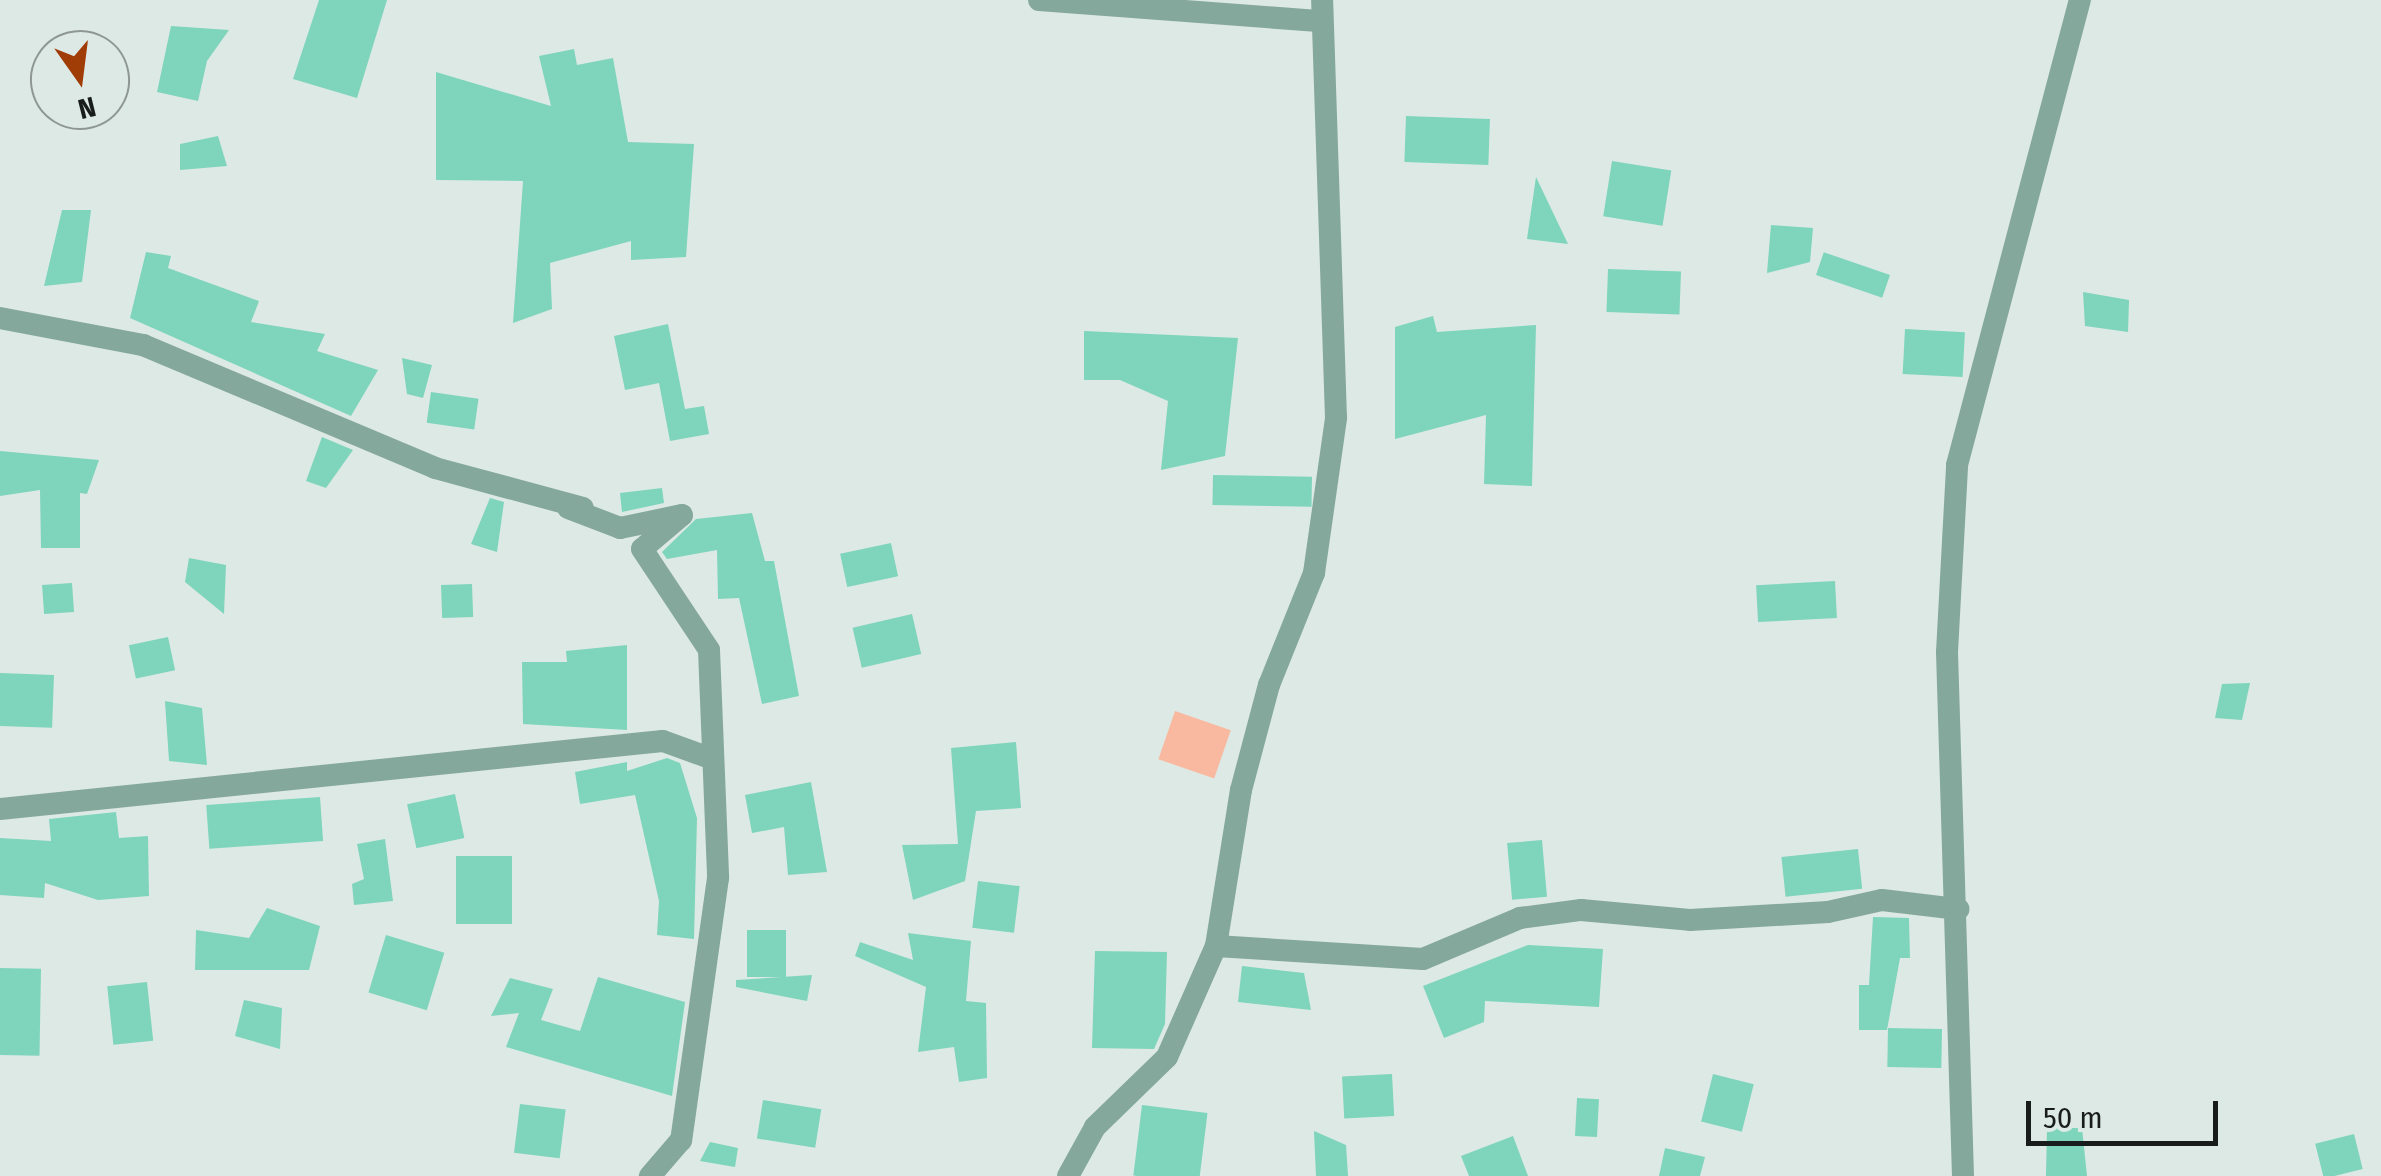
<!DOCTYPE html>
<style>
body{margin:0}
#map{position:relative;width:2381px;height:1176px;overflow:hidden;background:#dde9e5;font-family:"Fira Sans Condensed",sans-serif}
div>[style]{position:absolute}
[style*='--x']{left:calc(var(--x)*1px);top:calc(var(--y)*1px);width:calc(var(--w)*1px);rotate:calc(var(--a)*1deg)}
.green>*{inset:0;background:#f9b9a0;transform-origin:0 0}
.building>*{inset:0;background:#7ed5bb;transform-origin:0 0}
.street>*{height:22px;margin:-11px;padding:0 11px;transform-origin:11px;border-radius:11px;background:#85a89c}
span{translate:-50% -50%;white-space:nowrap;text-align:center;line-height:1.15;-webkit-text-stroke:8px #dde9e5;paint-order:stroke}
.north{position:absolute;left:30px;top:30px;width:100px;height:100px;box-sizing:border-box;background:#dde9e5;border:2px solid #8e9794;border-radius:50%;rotate:166deg;font-size:28px;font-weight:700;line-height:40px;text-align:center;color:#181c1a}
.north::after{content:'';display:block;margin:auto;width:35px;height:45px;background:#a03d06;clip-path:polygon(50% 0,100% 100%,50% 72%,0 100%)}
.scale{position:absolute;left:2026px;top:1101px;width:192px;height:45px;box-sizing:border-box;border:5px solid #181c1a;border-top:0;padding-left:12px;font-size:30px;line-height:35px;white-space:nowrap;color:#181c1a;-webkit-text-stroke:8px #dde9e5;paint-order:stroke}
</style>
<div id="map">
<div class="green">
<div style="left:1175px;top:711px;width:59px;height:51px;rotate:19deg"></div>
</div>
<div class="building">
<div style="clip-path:polygon(319px 0,387px 0,357px 98px,293px 79px)"></div>
<div style="clip-path:polygon(171px 26px,229px 30px,207px 61px,198px 101px,157px 92px)"></div>
<div style="clip-path:polygon(574px 49px,577px 65px,613px 58px,628px 142px,694px 144px,686px 257px,631px 260px,631px 241px,550px 263px,552px 309px,513px 323px,523px 181px,436px 180px,436px 72px,551px 106px,539px 56px)"></div>
<div style="left:1406px;top:116px;width:84px;height:46px;rotate:2deg"></div>
<div style="clip-path:polygon(218px 136px,227px 166px,180px 170px,180px 144px)"></div>
<div style="left:1612px;top:161px;width:60px;height:56px;rotate:9deg"></div>
<div style="clip-path:polygon(1536px 177px,1568px 244px,1527px 239px)"></div>
<div style="clip-path:polygon(62px 210px,91px 210px,82px 282px,44px 286px)"></div>
<div style="clip-path:polygon(1771px 225px,1813px 228px,1810px 262px,1767px 273px)"></div>
<div style="clip-path:polygon(146px 252px,171px 256px,168px 268px,259px 301px,251px 322px,325px 334px,317px 351px,378px 370px,351px 416px,130px 318px)"></div>
<div style="left:1608px;top:269px;width:73px;height:43px;rotate:2deg"></div>
<div style="left:1890px;top:275px;width:24px;height:70px;rotate:109deg"></div>
<div style="clip-path:polygon(2083px 292px,2129px 300px,2128px 332px,2085px 326px)"></div>
<div style="clip-path:polygon(1433px 316px,1437px 332px,1536px 325px,1532px 486px,1484px 484px,1486px 415px,1395px 439px,1395px 327px)"></div>
<div style="clip-path:polygon(668px 324px,685px 409px,704px 406px,709px 434px,670px 441px,659px 383px,625px 390px,614px 336px)"></div>
<div style="left:1905px;top:329px;width:60px;height:45px;rotate:3deg"></div>
<div style="clip-path:polygon(1084px 331px,1238px 338px,1225px 456px,1161px 470px,1168px 401px,1120px 380px,1084px 380px)"></div>
<div style="clip-path:polygon(402px 358px,432px 365px,423px 398px,407px 394px)"></div>
<div style="left:431px;top:392px;width:48px;height:31px;rotate:8deg"></div>
<div style="clip-path:polygon(322px 437px,353px 450px,326px 488px,306px 481px)"></div>
<div style="clip-path:polygon(0 451px,99px 460px,87px 494px,80px 493px,80px 548px,41px 548px,40px 490px,0 496px)"></div>
<div style="left:1213px;top:475px;width:99px;height:30px;rotate:1deg"></div>
<div style="clip-path:polygon(662px 488px,664px 503px,622px 512px,620px 493px)"></div>
<div style="clip-path:polygon(490px 498px,504px 502px,497px 552px,471px 544px)"></div>
<div style="clip-path:polygon(752px 513px,765px 561px,774px 561px,799px 696px,762px 704px,739px 598px,718px 599px,717px 550px,667px 559px,662px 552px,696px 519px)"></div>
<div style="left:891px;top:543px;width:34px;height:52px;rotate:78deg"></div>
<div style="clip-path:polygon(189px 558px,226px 565px,224px 614px,185px 582px)"></div>
<div style="left:1835px;top:581px;width:37px;height:79px;rotate:87deg"></div>
<div style="left:72px;top:583px;width:29px;height:30px;rotate:86deg"></div>
<div style="left:472px;top:584px;width:33px;height:31px;rotate:88deg"></div>
<div style="left:912px;top:614px;width:41px;height:61px;rotate:77deg"></div>
<div style="left:168px;top:637px;width:34px;height:40px;rotate:78deg"></div>
<div style="clip-path:polygon(627px 645px,627px 730px,523px 724px,522px 662px,567px 662px,566px 651px)"></div>
<div style="left:0;top:673px;width:54px;height:53px;rotate:2deg"></div>
<div style="clip-path:polygon(2250px 683px,2242px 720px,2215px 718px,2222px 684px)"></div>
<div style="clip-path:polygon(165px 701px,202px 708px,207px 765px,169px 761px)"></div>
<div style="clip-path:polygon(1016px 742px,1021px 808px,976px 811px,965px 881px,913px 900px,902px 845px,958px 844px,951px 748px)"></div>
<div style="clip-path:polygon(667px 758px,680px 763px,697px 818px,694px 939px,657px 935px,659px 901px,635px 795px,580px 804px,575px 772px,627px 762px,627px 771px)"></div>
<div style="clip-path:polygon(811px 782px,827px 872px,788px 875px,784px 827px,752px 833px,745px 795px)"></div>
<div style="left:455px;top:794px;width:45px;height:49px;rotate:78deg"></div>
<div style="left:320px;top:797px;width:44px;height:114px;rotate:86deg"></div>
<div style="clip-path:polygon(116px 812px,119px 838px,148px 836px,149px 896px,98px 900px,45px 883px,44px 898px,0 895px,0 838px,51px 841px,49px 819px)"></div>
<div style="clip-path:polygon(385px 839px,393px 901px,354px 905px,352px 884px,364px 879px,357px 844px)"></div>
<div style="left:1542px;top:840px;width:57px;height:35px;rotate:85deg"></div>
<div style="left:1858px;top:849px;width:40px;height:77px;rotate:84deg"></div>
<div style="left:456px;top:856px;width:56px;height:68px"></div>
<div style="left:978px;top:881px;width:42px;height:47px;rotate:7deg"></div>
<div style="clip-path:polygon(267px 908px,320px 926px,309px 970px,195px 970px,196px 930px,249px 938px)"></div>
<div style="clip-path:polygon(1873px 917px,1909px 918px,1910px 958px,1900px 958px,1887px 1030px,1859px 1030px,1859px 985px,1869px 985px)"></div>
<div style="left:786px;top:930px;width:47px;height:39px;rotate:90deg"></div>
<div style="clip-path:polygon(908px 933px,971px 941px,966px 1001px,986px 1003px,987px 1078px,959px 1082px,954px 1047px,918px 1052px,926px 987px,855px 956px,860px 942px,913px 960px)"></div>
<div style="left:386px;top:935px;width:61px;height:60px;rotate:17deg"></div>
<div style="clip-path:polygon(1528px 945px,1603px 949px,1599px 1007px,1485px 1001px,1484px 1022px,1444px 1038px,1423px 986px)"></div>
<div style="clip-path:polygon(1095px 951px,1167px 952px,1165px 1024px,1154px 1049px,1092px 1048px)"></div>
<div style="clip-path:polygon(1242px 966px,1304px 973px,1311px 1010px,1238px 1002px)"></div>
<div style="left:0;top:968px;width:41px;height:87px;rotate:1deg"></div>
<div style="clip-path:polygon(812px 975px,807px 1001px,736px 987px,736px 980px)"></div>
<div style="clip-path:polygon(598px 977px,685px 1002px,672px 1096px,506px 1047px,519px 1013px,491px 1016px,510px 978px,553px 989px,541px 1020px,580px 1031px)"></div>
<div style="left:147px;top:982px;width:59px;height:40px;rotate:84deg"></div>
<div style="clip-path:polygon(244px 1000px,282px 1008px,280px 1049px,235px 1036px)"></div>
<div style="left:1888px;top:1028px;width:54px;height:39px;rotate:1deg"></div>
<div style="left:1392px;top:1074px;width:42px;height:50px;rotate:87deg"></div>
<div style="left:1713px;top:1074px;width:42px;height:49px;rotate:14deg"></div>
<div style="left:1577px;top:1098px;width:22px;height:38px;rotate:3deg"></div>
<div style="left:763px;top:1100px;width:59px;height:39px;rotate:9deg"></div>
<div style="left:520px;top:1104px;width:46px;height:49px;rotate:7deg"></div>
<div style="left:1142px;top:1105px;width:66px;height:71px;rotate:7deg"></div>
<div style="clip-path:polygon(2047px 1128px,2082px 1128px,2087px 1176px,2046px 1176px)"></div>
<div style="clip-path:polygon(1314px 1131px,1346px 1145px,1348px 1176px,1316px 1176px)"></div>
<div style="left:2354px;top:1134px;width:36px;height:40px;rotate:76deg"></div>
<div style="clip-path:polygon(1513px 1136px,1528px 1176px,1469px 1176px,1461px 1156px)"></div>
<div style="clip-path:polygon(710px 1142px,738px 1148px,735px 1167px,700px 1161px)"></div>
<div style="clip-path:polygon(1665px 1148px,1705px 1157px,1700px 1176px,1659px 1176px)"></div>
</div>
<div class="street">
<div style="--x:1039;--y:0;--w:283;--a:4.3"></div>
<div style="--x:0;--y:318;--w:146;--a:10.7"></div>
<div style="--x:143;--y:345;--w:317;--a:22.8"></div>
<div style="--x:435;--y:468;--w:153;--a:15.1"></div>
<div style="--x:568;--y:508;--w:56;--a:21"></div>
<div style="--x:620;--y:528;--w:63;--a:-11.8"></div>
<div style="--x:682;--y:515;--w:52;--a:139.6"></div>
<div style="--x:642;--y:549;--w:121;--a:56.4"></div>
<div style="--x:709;--y:650;--w:228;--a:87.7"></div>
<div style="--x:718;--y:878;--w:265;--a:98"></div>
<div style="--x:681;--y:1140;--w:48;--a:130.7"></div>
<div style="--x:0;--y:809;--w:666;--a:-5.86"></div>
<div style="--x:663;--y:741;--w:50;--a:19.9"></div>
<div style="--x:1216;--y:946;--w:207;--a:3.6"></div>
<div style="--x:1423;--y:959;--w:105;--a:-22.9"></div>
<div style="--x:1520;--y:918;--w:62;--a:-7.5"></div>
<div style="--x:1581;--y:910;--w:109;--a:5.2"></div>
<div style="--x:1690;--y:920;--w:138;--a:-3.3"></div>
<div style="--x:1828;--y:912;--w:55;--a:-12.5"></div>
<div style="--x:1882;--y:900;--w:77;--a:6.8"></div>
<div style="--x:1068;--y:1176;--w:56;--a:-61.1"></div>
<div style="--x:1095;--y:1127;--w:100;--a:-44.2"></div>
<div style="--x:1167;--y:1057;--w:121;--a:-66.2"></div>
<div style="--x:1216;--y:946;--w:158;--a:-80.9"></div>
<div style="--x:1241;--y:790;--w:109;--a:-75.1"></div>
<div style="--x:1269;--y:685;--w:121;--a:-68.1"></div>
<div style="--x:1314;--y:573;--w:157;--a:-81.9"></div>
<div style="--x:1336;--y:418;--w:418;--a:-91.9"></div>
<div style="--x:1963;--y:1176;--w:524;--a:-91.75"></div>
<div style="--x:1947;--y:652;--w:187;--a:-86.9"></div>
<div style="--x:1957;--y:465;--w:481;--a:-75.2"></div>
</div>
<div class="north">N</div>
<div class="scale">50 m</div>
</div>
